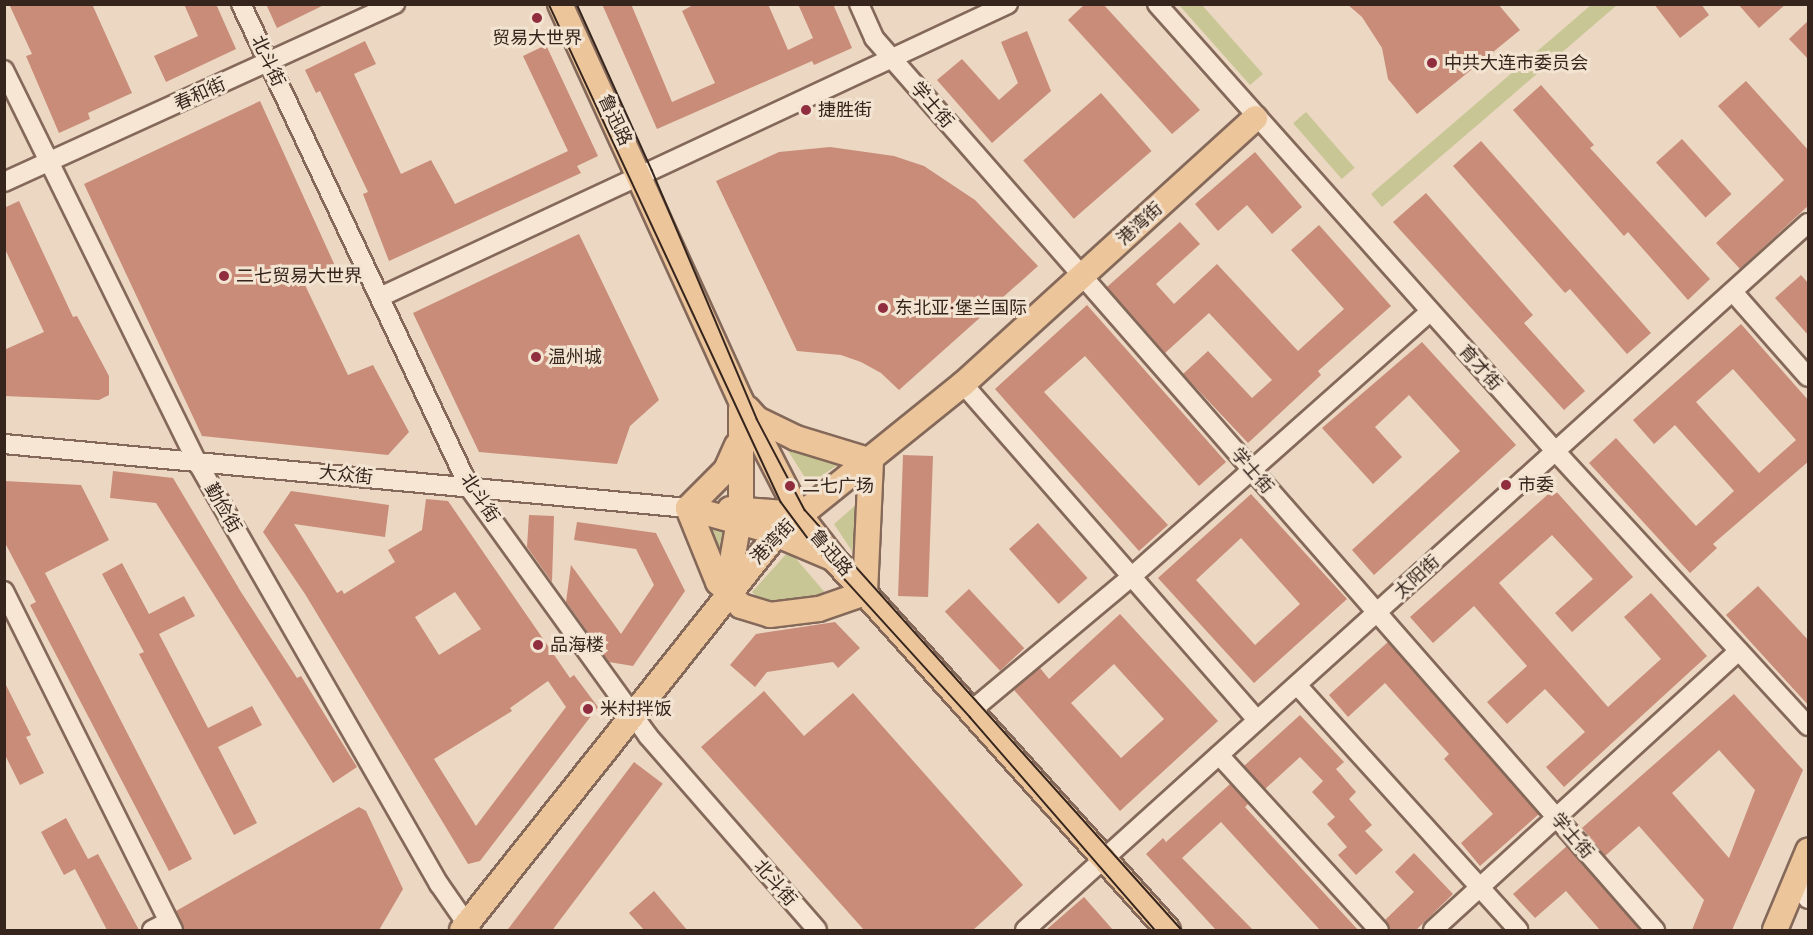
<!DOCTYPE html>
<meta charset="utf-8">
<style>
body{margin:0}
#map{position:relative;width:1813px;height:935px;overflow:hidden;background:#ebd7c2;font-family:"Times New Roman","Noto Sans SC",serif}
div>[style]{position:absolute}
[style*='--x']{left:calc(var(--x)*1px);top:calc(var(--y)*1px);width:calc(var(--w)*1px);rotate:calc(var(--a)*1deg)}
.green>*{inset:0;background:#c9c696;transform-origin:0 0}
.building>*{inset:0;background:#c88c79;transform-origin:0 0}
.roads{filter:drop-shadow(2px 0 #84695a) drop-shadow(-2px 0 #84695a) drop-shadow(0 2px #84695a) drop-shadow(0 -2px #84695a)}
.minor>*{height:18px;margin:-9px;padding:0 9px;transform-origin:9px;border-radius:9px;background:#f7e6d4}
.major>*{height:24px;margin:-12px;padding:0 12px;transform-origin:12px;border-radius:12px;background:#edc59b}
.tram>*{height:1.5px;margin:-0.75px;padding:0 0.75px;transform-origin:0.75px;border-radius:0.75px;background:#35251d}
.dots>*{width:16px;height:16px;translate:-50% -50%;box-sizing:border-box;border:3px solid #f3e3d1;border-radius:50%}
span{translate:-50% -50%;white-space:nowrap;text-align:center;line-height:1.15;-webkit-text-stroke:6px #f3e3d1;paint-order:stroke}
.poi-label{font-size:18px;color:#35251d}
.left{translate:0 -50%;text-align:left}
.street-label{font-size:18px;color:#35251d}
.frame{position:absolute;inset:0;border:6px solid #35251d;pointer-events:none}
</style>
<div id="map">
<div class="green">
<div style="clip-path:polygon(1179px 5px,1202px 5px,1263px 74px,1250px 85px)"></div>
<div style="clip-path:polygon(1591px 5px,1632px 5px,1617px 5px,1382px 207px,1371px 194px)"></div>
<div style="left:1306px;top:112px;width:74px;height:17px;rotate:49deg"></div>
<div style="clip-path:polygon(780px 438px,839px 464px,809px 484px)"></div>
<div style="clip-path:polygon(857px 504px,854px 530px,856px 557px,834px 524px)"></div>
<div style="clip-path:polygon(707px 520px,729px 524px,720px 559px,714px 558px)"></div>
<div style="clip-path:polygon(788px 552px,791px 553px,828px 596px,789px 606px,757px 597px,752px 592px)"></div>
</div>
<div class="building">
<div style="clip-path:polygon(9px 4px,92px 4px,132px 93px,88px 113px,90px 119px,59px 133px,26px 56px,32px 54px)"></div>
<div style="clip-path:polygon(184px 4px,216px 4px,236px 49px,166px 82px,154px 56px,198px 36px)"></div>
<div style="clip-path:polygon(266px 4px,326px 4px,277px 28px)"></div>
<div style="clip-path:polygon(602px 4px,631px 4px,672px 102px,715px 83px,682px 11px,695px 4px,768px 4px,788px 50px,813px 38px,798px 4px,833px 4px,852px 48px,814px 65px,812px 61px,657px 129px)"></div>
<div style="clip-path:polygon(1085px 4px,1103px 4px,1200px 110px,1172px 134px,1068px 20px)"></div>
<div style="clip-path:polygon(1347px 4px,1498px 4px,1520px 30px,1417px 114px,1388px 79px,1382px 48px,1362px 17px)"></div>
<div style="clip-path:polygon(1654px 4px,1701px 4px,1709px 15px,1680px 38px)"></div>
<div style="clip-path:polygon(1738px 4px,1786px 4px,1759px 28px)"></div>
<div style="clip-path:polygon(1809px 20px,1809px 60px,1789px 39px)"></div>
<div style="clip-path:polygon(1027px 31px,1051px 91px,992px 143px,937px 80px,962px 59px,999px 100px,1018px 83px,1001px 42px)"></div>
<div style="clip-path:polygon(365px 41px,376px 64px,354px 74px,401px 174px,431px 160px,455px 204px,568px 151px,523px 56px,546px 45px,598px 156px,577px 166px,581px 173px,389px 261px,363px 194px,368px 192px,320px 91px,316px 93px,305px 70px)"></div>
<div style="clip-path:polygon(1746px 81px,1809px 151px,1809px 205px,1740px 269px,1716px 243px,1784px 180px,1718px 106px)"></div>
<div style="clip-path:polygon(1541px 85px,1594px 145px,1590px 148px,1710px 279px,1688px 300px,1628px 232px,1624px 236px,1513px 110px)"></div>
<div style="left:1101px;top:93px;width:77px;height:103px;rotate:49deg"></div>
<div style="clip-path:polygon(260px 101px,336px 268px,305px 285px,348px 375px,373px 365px,409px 432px,388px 455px,202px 436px,84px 184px)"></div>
<div style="left:1682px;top:139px;width:74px;height:35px;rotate:48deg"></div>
<div style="clip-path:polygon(1481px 141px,1651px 333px,1627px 354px,1570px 289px,1565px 293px,1453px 166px)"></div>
<div style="clip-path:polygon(830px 147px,894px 156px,924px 166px,975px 200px,1038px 266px,899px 390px,881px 373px,861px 362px,841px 355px,797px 351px,716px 181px,779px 152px)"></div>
<div style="clip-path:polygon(1255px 152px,1302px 207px,1272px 234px,1247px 205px,1218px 231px,1195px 204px)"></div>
<div style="clip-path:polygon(1426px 193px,1533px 315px,1524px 323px,1585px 391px,1564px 410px,1393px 222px)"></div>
<div style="clip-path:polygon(19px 201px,73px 317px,77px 316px,109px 376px,109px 395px,99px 400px,4px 396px,4px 350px,44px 332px,4px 247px,4px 208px)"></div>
<div style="clip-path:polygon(1180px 222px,1200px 244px,1156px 284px,1174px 304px,1217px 264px,1298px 351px,1344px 309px,1291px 250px,1319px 225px,1391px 306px,1318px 371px,1321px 375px,1248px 443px,1183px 374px,1208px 351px,1252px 398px,1272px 380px,1209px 313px,1165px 353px,1107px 287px)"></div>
<div style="clip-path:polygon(579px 234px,659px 400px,630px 426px,617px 464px,479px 452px,413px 313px)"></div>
<div style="clip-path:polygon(1801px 275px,1809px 284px,1809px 336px,1775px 298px)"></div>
<div style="clip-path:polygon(1087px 305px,1226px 462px,1199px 486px,1085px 356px,1044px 392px,1168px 525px,1139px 551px,995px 389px)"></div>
<div style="clip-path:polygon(evenodd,1741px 324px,1809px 401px,1809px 461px,1713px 544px,1717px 548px,1690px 573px,1589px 463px,1616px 438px,1696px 526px,1734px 491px,1675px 425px,1654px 444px,1633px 420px,1741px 324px,1733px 369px,1796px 440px,1759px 473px,1696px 402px,1733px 369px)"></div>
<div style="clip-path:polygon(1422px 342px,1516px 445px,1374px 575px,1352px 550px,1460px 451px,1409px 395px,1375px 427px,1402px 457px,1373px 484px,1322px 428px)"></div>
<div style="left:903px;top:455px;width:30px;height:141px;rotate:2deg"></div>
<div style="clip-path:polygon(113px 471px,173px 478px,241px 592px,297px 678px,301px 676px,357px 767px,333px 783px,156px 503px,110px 498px)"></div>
<div style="clip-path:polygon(4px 481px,81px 485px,109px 540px,45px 573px,192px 859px,169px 871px,30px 605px,36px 602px,4px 541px)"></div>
<div style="clip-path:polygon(1554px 489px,1633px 577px,1572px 632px,1555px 613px,1593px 579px,1552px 535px,1499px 583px,1608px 707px,1661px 659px,1624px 617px,1651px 593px,1707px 656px,1564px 787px,1546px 767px,1585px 732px,1545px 689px,1507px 724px,1487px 702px,1527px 666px,1474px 606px,1433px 643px,1410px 617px)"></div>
<div style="clip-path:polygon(evenodd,291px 491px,389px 505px,385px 537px,294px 524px,337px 593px,342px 590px,344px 594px,395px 562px,388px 550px,422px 530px,426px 499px,448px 501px,570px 678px,574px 675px,598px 707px,480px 861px,468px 864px,305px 594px,263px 532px,291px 491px,455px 592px,481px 629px,439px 655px,415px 617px,455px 592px,291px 491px,548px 681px,566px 707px,476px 826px,434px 759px,512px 711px,510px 708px,548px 681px)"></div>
<div style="clip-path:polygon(evenodd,1251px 494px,1347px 599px,1254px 683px,1158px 578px,1251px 494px,1241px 538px,1300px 604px,1255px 645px,1196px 580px,1241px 538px)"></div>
<div style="clip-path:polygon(529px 515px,554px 516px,552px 582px,527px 547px)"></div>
<div style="clip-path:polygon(577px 522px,656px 533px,685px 591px,633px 666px,609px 662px,566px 602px,571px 565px,621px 634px,654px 585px,636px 549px,574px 540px)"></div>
<div style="left:1038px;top:523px;width:74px;height:39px;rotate:48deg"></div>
<div style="clip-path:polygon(122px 563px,149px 614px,184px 596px,195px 616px,159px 634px,208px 728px,252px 706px,262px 725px,218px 747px,257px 823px,234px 835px,139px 654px,144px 652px,102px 574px)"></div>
<div style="clip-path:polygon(1758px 586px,1809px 641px,1809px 706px,1726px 615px)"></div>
<div style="left:969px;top:589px;width:81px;height:33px;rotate:47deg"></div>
<div style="clip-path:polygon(evenodd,1120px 614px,1218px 721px,1120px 811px,1014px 690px,1040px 668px,1049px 679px,1120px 614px,1114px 664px,1164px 719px,1121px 758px,1071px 703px,1114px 664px)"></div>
<div style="clip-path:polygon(835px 622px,860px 648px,838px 668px,833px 662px,767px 672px,755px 687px,730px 665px,756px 634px)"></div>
<div style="clip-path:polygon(1388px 642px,1539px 814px,1480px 866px,1461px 843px,1493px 814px,1444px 759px,1449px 754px,1385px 683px,1348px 717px,1329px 695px)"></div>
<div style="clip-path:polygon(4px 681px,31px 735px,26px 737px,44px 773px,20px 785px,4px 753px)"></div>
<div style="clip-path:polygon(764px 691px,804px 736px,853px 693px,1023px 885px,973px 930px,864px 930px,701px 747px)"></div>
<div style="clip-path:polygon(evenodd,1734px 694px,1803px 770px,1732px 930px,1692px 930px,1704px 900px,1639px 826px,1605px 856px,1582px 828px,1734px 694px,1719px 750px,1755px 790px,1729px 858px,1672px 793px,1719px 750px)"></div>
<div style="clip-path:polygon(1300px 715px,1344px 762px,1336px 769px,1356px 792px,1349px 799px,1372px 825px,1365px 831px,1383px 850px,1356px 875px,1338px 855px,1347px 847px,1327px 824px,1335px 817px,1312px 792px,1323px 781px,1300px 757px,1265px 789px,1244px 766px)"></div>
<div style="left:634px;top:762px;width:36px;height:211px;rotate:37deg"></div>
<div style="clip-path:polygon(1230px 784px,1248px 804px,1245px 807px,1358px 930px,1320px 930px,1221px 822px,1182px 858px,1253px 930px,1216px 930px,1146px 854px,1163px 838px,1166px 842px)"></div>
<div style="clip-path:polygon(359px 807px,366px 811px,403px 889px,379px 930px,184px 930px,176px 911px)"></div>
<div style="clip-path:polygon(66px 818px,88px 859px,98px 854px,139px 930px,107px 930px,75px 869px,64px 875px,41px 832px)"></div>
<div style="clip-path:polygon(1567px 846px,1640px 930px,1600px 930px,1566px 891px,1535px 918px,1513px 894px)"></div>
<div style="clip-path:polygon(1414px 853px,1453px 894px,1416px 930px,1390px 930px,1385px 920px,1414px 892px,1395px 872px)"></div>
<div style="clip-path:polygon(654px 891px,687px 930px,644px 930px,629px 913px)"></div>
<div style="clip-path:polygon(1084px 897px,1113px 930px,1046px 930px)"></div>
</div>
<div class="roads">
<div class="minor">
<div style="--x:241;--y:4;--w:536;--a:64.72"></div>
<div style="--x:470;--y:489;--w:304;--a:54.2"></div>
<div style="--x:648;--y:736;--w:257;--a:48.9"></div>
<div style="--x:859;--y:4;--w:37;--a:66"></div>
<div style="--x:874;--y:38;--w:1186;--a:48.8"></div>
<div style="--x:1157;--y:4;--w:601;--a:48.3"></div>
<div style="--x:1557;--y:453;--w:371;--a:47.4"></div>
<div style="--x:4;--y:70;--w:435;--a:63.8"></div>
<div style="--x:196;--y:460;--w:489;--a:60.2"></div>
<div style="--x:439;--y:884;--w:56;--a:55.2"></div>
<div style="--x:4;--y:182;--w:430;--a:-24.5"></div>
<div style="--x:1733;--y:292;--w:113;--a:48.6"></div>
<div style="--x:380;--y:297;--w:693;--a:-25.01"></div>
<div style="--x:963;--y:384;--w:446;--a:48.8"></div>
<div style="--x:4;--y:444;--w:687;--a:5.35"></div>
<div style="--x:4;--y:591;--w:379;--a:63.5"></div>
<div style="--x:1297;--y:685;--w:330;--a:47.9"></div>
<div style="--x:972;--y:710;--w:206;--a:-39.9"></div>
<div style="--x:1130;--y:578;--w:401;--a:-41.6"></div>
<div style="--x:1219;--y:755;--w:237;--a:47.6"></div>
<div style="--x:1796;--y:880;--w:22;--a:58"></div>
<div style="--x:152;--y:930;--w:18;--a:-27"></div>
<div style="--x:1025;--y:930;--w:1055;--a:-42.08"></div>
<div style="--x:1433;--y:930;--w:414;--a:-42.4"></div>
</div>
<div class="major">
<div style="--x:560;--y:4;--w:436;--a:65.5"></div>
<div style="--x:741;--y:401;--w:127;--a:62.8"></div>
<div style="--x:799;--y:514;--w:57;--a:52.1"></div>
<div style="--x:834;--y:559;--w:499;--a:48"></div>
<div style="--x:748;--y:409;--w:13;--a:48"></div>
<div style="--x:757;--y:419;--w:43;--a:26"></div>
<div style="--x:796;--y:438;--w:78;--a:17"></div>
<div style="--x:688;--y:508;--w:80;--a:67.9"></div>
<div style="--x:718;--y:582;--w:33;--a:46"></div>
<div style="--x:741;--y:606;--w:30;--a:17"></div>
<div style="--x:770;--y:615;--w:49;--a:-7"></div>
<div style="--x:819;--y:609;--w:49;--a:-19.2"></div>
<div style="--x:865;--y:593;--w:132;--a:-87.4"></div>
<div style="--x:688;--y:508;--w:76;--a:15.3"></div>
<div style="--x:761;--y:528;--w:75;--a:22.8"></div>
<div style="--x:688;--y:508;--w:54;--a:-45"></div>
<div style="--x:726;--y:470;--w:27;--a:-66"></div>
<div style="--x:730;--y:509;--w:69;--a:4.1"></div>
<div style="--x:726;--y:594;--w:85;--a:-79.9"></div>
<div style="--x:741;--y:510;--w:101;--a:-90"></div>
<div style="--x:462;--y:930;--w:506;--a:-51.5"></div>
<div style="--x:777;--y:534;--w:239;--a:-38.9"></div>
<div style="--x:963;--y:384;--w:395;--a:-42.3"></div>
<div style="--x:1775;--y:930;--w:86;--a:-67.3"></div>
</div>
</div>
<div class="tram">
<div style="--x:549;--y:4;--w:549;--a:65.02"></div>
<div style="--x:781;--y:502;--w:49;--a:53.4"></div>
<div style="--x:810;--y:541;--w:238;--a:47.7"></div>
<div style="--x:970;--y:717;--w:282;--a:49"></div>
<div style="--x:577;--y:4;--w:182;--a:65.7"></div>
<div style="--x:652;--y:170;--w:270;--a:67.1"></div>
<div style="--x:757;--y:419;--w:103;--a:62.2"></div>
<div style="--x:805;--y:510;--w:564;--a:48.09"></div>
</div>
<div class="dots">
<div style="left:537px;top:18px;background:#902d3f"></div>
<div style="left:1432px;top:63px;background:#902d3f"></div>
<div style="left:806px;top:110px;background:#902d3f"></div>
<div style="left:224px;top:276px;background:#902d3f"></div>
<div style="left:883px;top:308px;background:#902d3f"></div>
<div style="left:536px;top:357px;background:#902d3f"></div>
<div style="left:1506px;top:485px;background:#902d3f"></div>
<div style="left:790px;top:486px;background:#902d3f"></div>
<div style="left:538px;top:645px;background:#902d3f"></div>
<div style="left:588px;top:709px;background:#902d3f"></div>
</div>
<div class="poi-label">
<span style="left:537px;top:38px">贸易大世界</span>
<span class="left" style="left:1444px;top:63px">中共大连市委员会</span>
<span class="left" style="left:818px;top:110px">捷胜街</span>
<span class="left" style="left:236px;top:276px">二七贸易大世界</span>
<span class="left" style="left:895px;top:308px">东北亚·堡兰国际</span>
<span class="left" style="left:548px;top:357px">温州城</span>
<span class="left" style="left:1518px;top:485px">市委</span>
<span class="left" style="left:802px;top:486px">二七广场</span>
<span class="left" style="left:550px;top:645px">品海楼</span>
<span class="left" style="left:600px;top:709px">米村拌饭</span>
</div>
<div class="street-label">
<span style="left:268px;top:61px;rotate:65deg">北斗街</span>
<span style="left:200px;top:94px;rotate:-24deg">春和街</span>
<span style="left:932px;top:105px;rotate:49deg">学士街</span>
<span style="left:615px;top:120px;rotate:65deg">鲁迅路</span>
<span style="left:1140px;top:224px;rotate:-42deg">港湾街</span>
<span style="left:1480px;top:368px;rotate:48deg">育才街</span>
<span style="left:1252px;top:471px;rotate:49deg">学士街</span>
<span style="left:346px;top:475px;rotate:6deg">大众街</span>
<span style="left:480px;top:498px;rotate:57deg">北斗街</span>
<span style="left:223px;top:508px;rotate:60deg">勤俭街</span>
<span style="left:773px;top:542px;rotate:-46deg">港湾街</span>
<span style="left:831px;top:553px;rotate:50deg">鲁迅路</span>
<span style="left:1417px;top:577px;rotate:-42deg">太阳街</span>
<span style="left:1572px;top:836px;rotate:49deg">学士街</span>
<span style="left:775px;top:883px;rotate:49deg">北斗街</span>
</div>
<div class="frame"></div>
</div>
